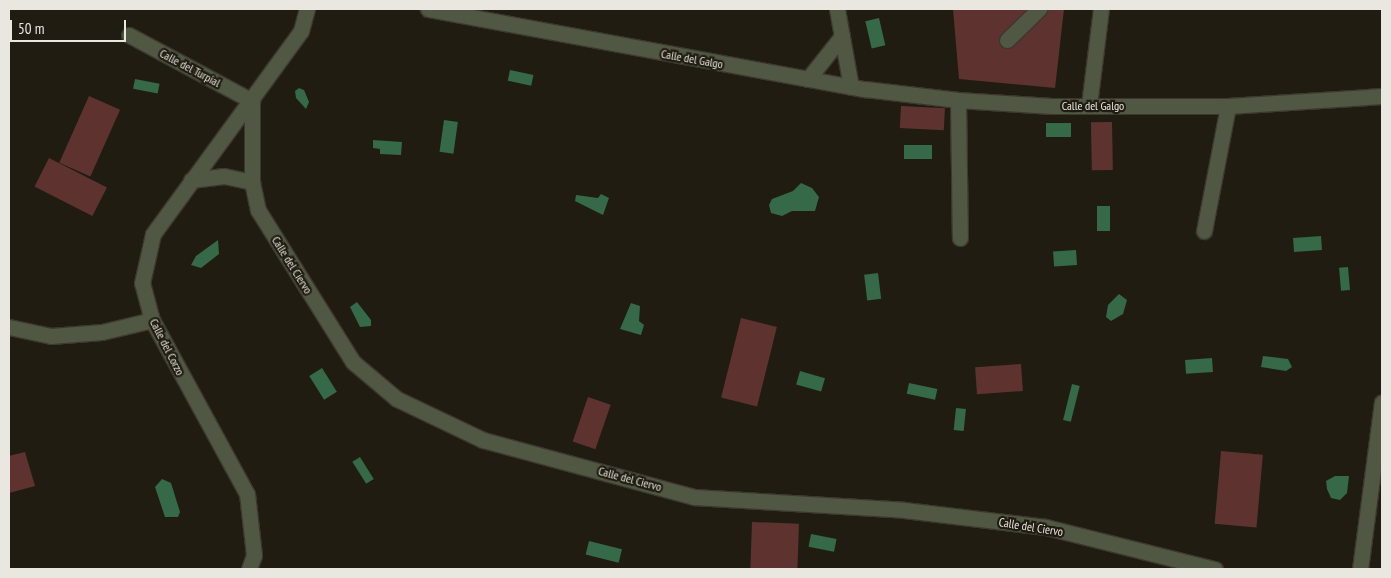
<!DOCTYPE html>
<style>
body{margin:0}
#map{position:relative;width:1391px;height:578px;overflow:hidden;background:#201c12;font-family:"PT Sans Narrow",sans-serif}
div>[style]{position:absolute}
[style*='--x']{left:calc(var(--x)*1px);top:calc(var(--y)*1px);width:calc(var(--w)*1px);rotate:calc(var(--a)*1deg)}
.green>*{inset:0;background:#5e332f;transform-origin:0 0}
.water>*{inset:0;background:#356948;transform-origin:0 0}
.roads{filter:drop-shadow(1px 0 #3c382f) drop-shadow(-1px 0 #3c382f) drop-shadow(0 1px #3c382f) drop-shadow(0 -1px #3c382f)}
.minor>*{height:15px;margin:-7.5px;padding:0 7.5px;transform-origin:7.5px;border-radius:7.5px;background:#505742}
span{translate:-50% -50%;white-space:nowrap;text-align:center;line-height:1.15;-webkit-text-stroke:4.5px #201c12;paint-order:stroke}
.street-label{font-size:12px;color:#eae7e0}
.frame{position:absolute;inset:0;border:10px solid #eae7e0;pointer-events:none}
.scale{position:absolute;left:10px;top:20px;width:116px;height:22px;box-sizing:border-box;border:2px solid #eae7e0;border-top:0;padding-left:6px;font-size:15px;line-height:18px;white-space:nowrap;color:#eae7e0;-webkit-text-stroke:4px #201c12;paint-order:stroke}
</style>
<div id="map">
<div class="green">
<div style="clip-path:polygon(953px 9px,1064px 9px,1055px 88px,959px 79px)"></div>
<div style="left:89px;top:96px;width:34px;height:73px;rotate:24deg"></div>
<div style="left:901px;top:106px;width:44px;height:22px;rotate:3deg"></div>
<div style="left:1112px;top:122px;width:48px;height:21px;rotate:89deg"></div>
<div style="left:49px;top:158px;width:65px;height:32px;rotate:27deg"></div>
<div style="left:741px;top:318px;width:37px;height:82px;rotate:14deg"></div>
<div style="left:1021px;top:364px;width:27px;height:46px;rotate:86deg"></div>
<div style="left:588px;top:397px;width:24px;height:47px;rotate:19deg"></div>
<div style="left:1221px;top:451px;width:42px;height:73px;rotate:5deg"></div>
<div style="clip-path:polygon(25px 452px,35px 486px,9px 493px,9px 456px)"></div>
<div style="left:752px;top:522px;width:47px;height:47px;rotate:2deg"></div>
</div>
<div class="water">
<div style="left:879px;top:18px;width:28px;height:14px;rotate:77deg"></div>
<div style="left:510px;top:70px;width:24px;height:11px;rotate:12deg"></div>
<div style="left:135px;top:79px;width:25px;height:10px;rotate:11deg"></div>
<div style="clip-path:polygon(299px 88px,304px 90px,309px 102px,306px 109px,296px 98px,295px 91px)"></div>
<div style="left:444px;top:120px;width:14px;height:32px;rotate:8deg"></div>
<div style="left:1071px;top:123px;width:14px;height:25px;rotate:90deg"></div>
<div style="clip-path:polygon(373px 140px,402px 142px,401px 155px,380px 154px,380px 149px,373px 148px)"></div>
<div style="left:904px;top:145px;width:28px;height:14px"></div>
<div style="clip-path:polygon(801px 183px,812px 188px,819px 197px,815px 211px,792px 211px,782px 216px,771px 213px,769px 205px,772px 199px,793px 191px)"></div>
<div style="clip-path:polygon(601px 194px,609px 198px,603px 215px,575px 201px,576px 195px,598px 198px)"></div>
<div style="left:1097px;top:206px;width:13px;height:25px"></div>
<div style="left:1321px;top:236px;width:14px;height:28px;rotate:86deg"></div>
<div style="clip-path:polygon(218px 240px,219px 254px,201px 268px,191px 265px,196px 256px)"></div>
<div style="left:1076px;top:250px;width:15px;height:23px;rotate:86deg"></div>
<div style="left:1348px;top:267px;width:23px;height:9px;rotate:85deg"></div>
<div style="left:878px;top:273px;width:26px;height:14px;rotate:83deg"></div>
<div style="clip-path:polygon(1119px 294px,1127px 300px,1123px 314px,1111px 321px,1106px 317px,1108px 305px)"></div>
<div style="clip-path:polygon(357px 302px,371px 320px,371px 326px,360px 327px,350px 307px)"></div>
<div style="clip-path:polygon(631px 303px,640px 306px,639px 321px,644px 325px,641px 335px,620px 329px)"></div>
<div style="clip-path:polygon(1263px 356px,1288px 359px,1292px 367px,1286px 371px,1261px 367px)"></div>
<div style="left:1212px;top:358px;width:14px;height:27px;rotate:86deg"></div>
<div style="left:322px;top:368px;width:28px;height:15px;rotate:58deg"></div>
<div style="left:800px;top:371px;width:26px;height:14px;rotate:16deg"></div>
<div style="left:909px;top:383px;width:29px;height:11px;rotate:12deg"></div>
<div style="left:1072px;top:384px;width:8px;height:37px;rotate:14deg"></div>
<div style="left:956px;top:408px;width:10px;height:22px;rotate:6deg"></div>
<div style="left:360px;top:457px;width:26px;height:9px;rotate:58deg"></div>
<div style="clip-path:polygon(1335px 476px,1349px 476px,1347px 493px,1340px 500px,1331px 498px,1327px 489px,1326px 481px)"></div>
<div style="clip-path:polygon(162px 479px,171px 483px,180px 512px,178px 517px,165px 517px,155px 487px)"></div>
<div style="left:811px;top:534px;width:26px;height:13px;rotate:11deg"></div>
<div style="left:589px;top:541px;width:34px;height:14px;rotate:14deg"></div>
</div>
<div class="roads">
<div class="minor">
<div style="--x:428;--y:9;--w:444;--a:10.4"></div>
<div style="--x:865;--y:89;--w:94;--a:6.7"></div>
<div style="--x:958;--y:100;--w:94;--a:3.7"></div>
<div style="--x:1052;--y:106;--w:176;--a:0"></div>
<div style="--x:1228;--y:106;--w:154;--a:-3.7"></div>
<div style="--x:837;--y:9;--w:79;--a:79.8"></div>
<div style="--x:129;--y:35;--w:140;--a:28.2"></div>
<div style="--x:252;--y:101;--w:81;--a:90"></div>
<div style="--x:252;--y:182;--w:29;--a:78"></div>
<div style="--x:258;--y:210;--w:179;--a:58"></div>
<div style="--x:353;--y:362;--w:57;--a:40.1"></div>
<div style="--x:397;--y:399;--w:95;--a:25.5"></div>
<div style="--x:483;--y:440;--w:219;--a:15.1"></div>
<div style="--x:694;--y:497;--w:210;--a:3.5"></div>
<div style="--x:904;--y:510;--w:143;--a:6.8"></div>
<div style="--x:1046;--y:527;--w:174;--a:14"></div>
<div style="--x:1007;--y:40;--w:45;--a:-44.1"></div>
<div style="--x:808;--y:79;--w:55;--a:-51.7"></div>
<div style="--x:958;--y:100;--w:138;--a:89.2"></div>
<div style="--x:1089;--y:105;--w:97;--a:-82.9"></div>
<div style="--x:191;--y:180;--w:33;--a:-7"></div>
<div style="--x:224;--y:176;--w:29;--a:12"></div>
<div style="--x:1204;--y:231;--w:127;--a:-79.1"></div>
<div style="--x:9;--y:327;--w:43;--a:12.1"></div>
<div style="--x:51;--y:336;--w:51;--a:-4.5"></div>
<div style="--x:102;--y:332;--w:51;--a:-13.5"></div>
<div style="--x:249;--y:569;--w:15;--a:-70"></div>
<div style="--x:254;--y:555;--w:61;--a:-96.5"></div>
<div style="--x:247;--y:494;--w:198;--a:-118.6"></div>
<div style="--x:152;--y:320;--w:38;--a:-105"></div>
<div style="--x:142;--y:283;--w:50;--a:-77.3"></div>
<div style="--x:153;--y:234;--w:251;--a:-53.9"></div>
<div style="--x:301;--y:31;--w:23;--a:-75"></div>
<div style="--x:1360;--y:569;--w:168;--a:-82.5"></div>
</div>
</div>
<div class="street-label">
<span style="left:692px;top:59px;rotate:10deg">Calle del Galgo</span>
<span style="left:190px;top:68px;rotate:28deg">Calle del Turpial</span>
<span style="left:1093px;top:106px">Calle del Galgo</span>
<span style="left:292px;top:265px;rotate:58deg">Calle del Ciervo</span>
<span style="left:167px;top:347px;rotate:63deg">Calle del Corzo</span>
<span style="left:630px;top:479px;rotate:15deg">Calle del Ciervo</span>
<span style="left:1031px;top:527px;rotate:9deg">Calle del Ciervo</span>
</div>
<div class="frame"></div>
<div class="scale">50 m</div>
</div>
